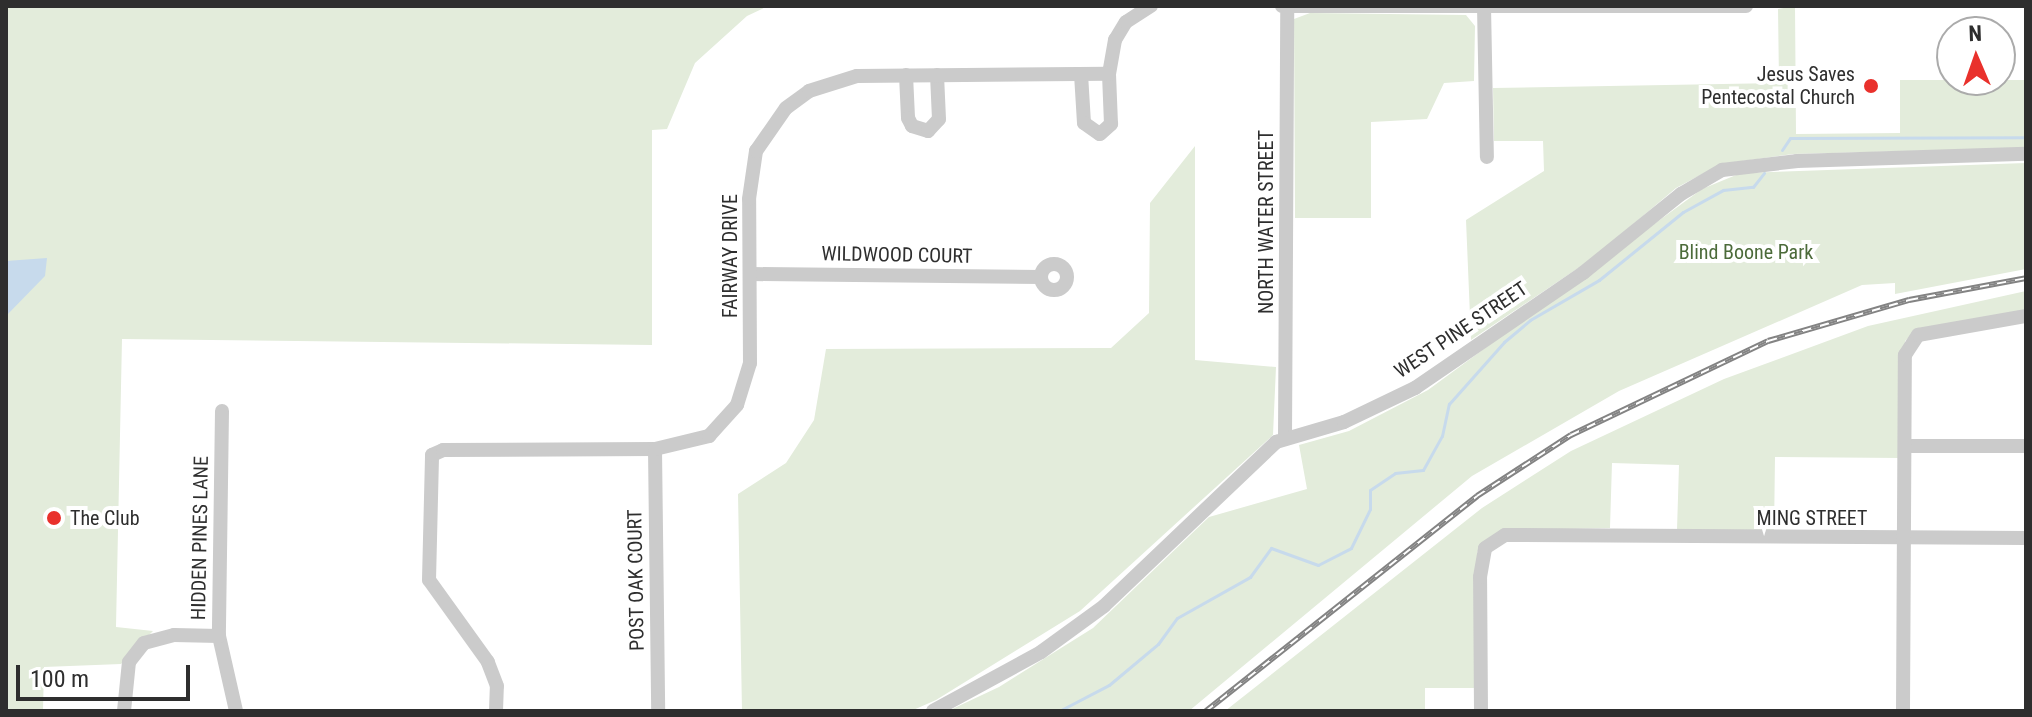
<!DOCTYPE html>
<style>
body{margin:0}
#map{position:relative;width:2032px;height:717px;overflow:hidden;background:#fff;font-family:"Roboto Condensed",sans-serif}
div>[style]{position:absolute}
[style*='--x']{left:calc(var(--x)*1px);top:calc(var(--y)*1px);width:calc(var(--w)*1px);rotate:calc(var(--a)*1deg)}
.green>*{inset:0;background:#e3ecdb}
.water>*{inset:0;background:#c7daec}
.stream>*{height:3px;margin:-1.5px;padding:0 1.5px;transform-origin:1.5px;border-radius:1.5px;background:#c7daec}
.minor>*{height:14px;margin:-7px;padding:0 7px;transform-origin:7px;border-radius:7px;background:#cbcbcb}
.minor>.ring{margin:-7px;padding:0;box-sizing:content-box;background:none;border:14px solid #cbcbcb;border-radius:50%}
.rail>*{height:6px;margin-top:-3px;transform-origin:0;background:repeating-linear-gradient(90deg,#fff 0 9px,#838383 0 18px);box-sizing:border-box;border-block:2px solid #838383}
.dots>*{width:22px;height:22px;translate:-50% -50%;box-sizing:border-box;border:4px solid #fff;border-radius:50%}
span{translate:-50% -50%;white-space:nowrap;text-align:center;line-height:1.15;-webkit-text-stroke:8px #fff;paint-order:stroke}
.poi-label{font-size:20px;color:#2e2e2e}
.right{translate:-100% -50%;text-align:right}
.left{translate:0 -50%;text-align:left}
.street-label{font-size:20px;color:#2e2e2e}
.park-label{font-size:20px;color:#4c6b3a}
.frame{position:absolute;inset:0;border:8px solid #2e2e2e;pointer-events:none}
.north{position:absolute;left:1936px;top:16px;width:80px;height:80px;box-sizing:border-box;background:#fff;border:2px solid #ababab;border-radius:50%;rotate:358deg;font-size:22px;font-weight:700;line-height:32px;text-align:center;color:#2e2e2e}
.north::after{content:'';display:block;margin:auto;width:28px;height:36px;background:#e9312c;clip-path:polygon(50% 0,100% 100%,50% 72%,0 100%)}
.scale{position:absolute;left:16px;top:665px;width:174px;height:36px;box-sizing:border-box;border:4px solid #2e2e2e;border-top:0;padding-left:10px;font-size:24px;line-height:28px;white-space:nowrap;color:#2e2e2e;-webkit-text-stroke:6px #fff;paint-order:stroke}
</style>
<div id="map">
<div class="green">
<div style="clip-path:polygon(6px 6px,768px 6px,747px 16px,695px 63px,667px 129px,652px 130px,652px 345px,122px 339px,116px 627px,153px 631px,121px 664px,44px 667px,43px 711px,6px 711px)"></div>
<div style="clip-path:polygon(1795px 6px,1796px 134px,1900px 133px,1900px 80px,2026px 80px,2026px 148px,1793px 154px,1721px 164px,1676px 188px,1593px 258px,1471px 340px,1466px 220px,1544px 171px,1543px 141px,1494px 141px,1493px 88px,1779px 83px,1778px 9px)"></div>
<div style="clip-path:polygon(1310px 13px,1466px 15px,1475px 26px,1474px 81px,1444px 83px,1427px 119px,1371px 122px,1371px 218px,1295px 218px,1294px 19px)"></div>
<div style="clip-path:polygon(1195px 146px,1195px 360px,1276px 367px,1273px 435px,1080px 611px,936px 700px,911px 711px,742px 711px,738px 494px,786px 463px,814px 420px,826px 349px,1111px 348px,1149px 313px,1150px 203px)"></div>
<div style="clip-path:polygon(2026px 163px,2026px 269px,1895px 294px,1895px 283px,1862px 285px,1619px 391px,1472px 476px,1189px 711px,948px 711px,999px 687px,1093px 628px,1209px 517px,1307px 489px,1299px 445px,1349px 431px,1428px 390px,1702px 189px,1741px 173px)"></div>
<div style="clip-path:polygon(2026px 291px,2026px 312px,1915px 332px,1905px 341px,1900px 458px,1775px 457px,1774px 534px,1677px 530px,1679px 465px,1612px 463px,1610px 528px,1505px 530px,1477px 552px,1477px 688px,1425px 688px,1425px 711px,1225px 711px,1482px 508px,1571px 451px,1724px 379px,1868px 326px)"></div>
</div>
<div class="water">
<div style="clip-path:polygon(47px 258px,45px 276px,6px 316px,6px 261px)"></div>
</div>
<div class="stream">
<div style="--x:1782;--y:150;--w:14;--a:-56"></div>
<div style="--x:1790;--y:138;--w:236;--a:-0.2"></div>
<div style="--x:1059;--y:711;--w:56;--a:-27.5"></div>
<div style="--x:1109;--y:685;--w:64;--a:-39.9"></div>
<div style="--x:1158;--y:644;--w:32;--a:-54"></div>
<div style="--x:1177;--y:618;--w:84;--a:-29.3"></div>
<div style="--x:1250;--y:577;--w:36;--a:-54"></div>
<div style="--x:1271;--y:548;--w:50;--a:19.9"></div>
<div style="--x:1318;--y:565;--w:37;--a:-27"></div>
<div style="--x:1351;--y:548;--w:43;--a:-64"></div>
<div style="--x:1370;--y:509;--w:19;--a:-90"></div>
<div style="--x:1370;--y:490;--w:30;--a:-34"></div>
<div style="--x:1395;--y:473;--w:28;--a:-6"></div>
<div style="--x:1423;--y:470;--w:39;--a:-61"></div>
<div style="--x:1442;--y:436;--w:33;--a:-78"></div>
<div style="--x:1449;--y:404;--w:83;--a:-48.4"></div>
<div style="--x:1504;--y:342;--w:34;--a:-40"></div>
<div style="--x:1530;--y:320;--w:80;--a:-30.1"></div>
<div style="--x:1599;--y:280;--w:108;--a:-39"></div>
<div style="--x:1683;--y:212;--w:46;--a:-28.8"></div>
<div style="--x:1723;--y:190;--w:30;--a:-6"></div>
<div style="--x:1753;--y:187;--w:18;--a:-52"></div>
</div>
<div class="minor">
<div style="--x:1282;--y:6;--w:464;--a:0"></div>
<div style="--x:1484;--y:6;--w:151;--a:88.9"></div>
<div style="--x:1081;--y:74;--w:49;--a:86.5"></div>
<div style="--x:1084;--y:123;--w:19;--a:35"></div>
<div style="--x:1100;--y:134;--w:15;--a:-42"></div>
<div style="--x:1111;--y:124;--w:50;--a:-92.3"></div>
<div style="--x:1109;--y:74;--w:35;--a:-80"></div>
<div style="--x:1115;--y:40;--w:21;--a:-59"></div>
<div style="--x:1126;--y:22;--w:30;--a:-33"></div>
<div style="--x:906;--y:75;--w:43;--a:87.3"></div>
<div style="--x:908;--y:118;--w:9;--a:63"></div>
<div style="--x:912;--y:126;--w:17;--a:17"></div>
<div style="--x:928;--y:131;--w:16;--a:-47"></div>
<div style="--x:939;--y:119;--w:44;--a:-92.6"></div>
<div class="ring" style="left:1041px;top:264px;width:12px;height:12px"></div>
<div style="--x:752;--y:274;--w:289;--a:0.6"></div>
<div style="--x:222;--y:411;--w:225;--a:90.8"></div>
<div style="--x:219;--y:636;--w:77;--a:77.2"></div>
<div style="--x:1285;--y:438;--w:432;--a:-89.7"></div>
<div style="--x:1905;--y:446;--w:121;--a:0"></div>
<div style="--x:655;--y:449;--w:262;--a:89.3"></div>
<div style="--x:124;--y:711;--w:49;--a:-84.2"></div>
<div style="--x:129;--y:662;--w:24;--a:-52"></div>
<div style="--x:144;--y:643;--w:31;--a:-15"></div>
<div style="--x:174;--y:635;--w:45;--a:1.3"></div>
<div style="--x:496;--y:711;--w:25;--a:-88"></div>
<div style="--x:497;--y:686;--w:26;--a:-111"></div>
<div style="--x:488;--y:662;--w:101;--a:-125.7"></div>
<div style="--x:429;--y:580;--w:125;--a:-88.6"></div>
<div style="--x:432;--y:455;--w:12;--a:-24"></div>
<div style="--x:443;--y:450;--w:212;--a:-0.3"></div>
<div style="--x:655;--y:449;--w:56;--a:-13.5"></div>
<div style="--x:709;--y:436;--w:42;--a:-47.9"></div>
<div style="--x:737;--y:405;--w:44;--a:-72.8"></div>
<div style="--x:750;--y:363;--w:164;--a:-90.3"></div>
<div style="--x:749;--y:199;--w:49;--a:-81.7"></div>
<div style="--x:756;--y:151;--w:52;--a:-55.1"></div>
<div style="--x:786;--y:108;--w:29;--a:-36"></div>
<div style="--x:809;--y:91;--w:50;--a:-17.4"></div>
<div style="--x:857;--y:76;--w:252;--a:-0.5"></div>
<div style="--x:933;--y:711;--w:123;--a:-28.6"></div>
<div style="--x:1041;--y:652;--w:78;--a:-36.1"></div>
<div style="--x:1104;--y:606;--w:238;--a:-43.6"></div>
<div style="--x:1276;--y:442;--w:71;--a:-16.4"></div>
<div style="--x:1344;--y:422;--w:79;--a:-25.6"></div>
<div style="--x:1415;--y:388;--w:204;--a:-34.4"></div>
<div style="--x:1583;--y:273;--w:126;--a:-38.9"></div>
<div style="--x:1681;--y:194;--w:48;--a:-30.3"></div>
<div style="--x:1722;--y:170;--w:76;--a:-6.8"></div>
<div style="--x:1797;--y:161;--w:229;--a:-1.8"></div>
<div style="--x:1481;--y:711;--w:134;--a:-90.4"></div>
<div style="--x:1480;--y:577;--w:29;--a:-80"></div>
<div style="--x:1485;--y:548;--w:24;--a:-33"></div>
<div style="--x:1505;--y:535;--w:521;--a:0.33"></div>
<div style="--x:1903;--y:711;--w:356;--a:-89.7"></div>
<div style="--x:1905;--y:355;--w:24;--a:-57"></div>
<div style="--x:1918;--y:335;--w:110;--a:-10"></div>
</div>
<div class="rail">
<div style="--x:1206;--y:711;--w:346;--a:-38.4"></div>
<div style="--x:1477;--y:496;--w:112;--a:-33"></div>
<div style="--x:1571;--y:435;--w:218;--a:-25.5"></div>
<div style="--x:1768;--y:341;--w:147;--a:-16.2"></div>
<div style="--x:1909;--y:300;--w:119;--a:-10.6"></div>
</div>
<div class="dots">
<div style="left:1871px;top:86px;background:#e9312c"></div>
<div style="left:54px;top:518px;background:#e9312c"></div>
</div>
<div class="poi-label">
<span class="right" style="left:1855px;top:86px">Jesus Saves<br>Pentecostal Church</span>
<span class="left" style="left:70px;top:518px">The Club</span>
</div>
<div class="street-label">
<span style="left:1266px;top:222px;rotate:-90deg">NORTH WATER STREET</span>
<span style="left:897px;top:255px;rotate:1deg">WILDWOOD COURT</span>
<span style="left:730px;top:256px;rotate:-90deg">FAIRWAY DRIVE</span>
<span style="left:1461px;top:330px;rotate:-34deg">WEST PINE STREET</span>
<span style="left:1812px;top:518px">MING STREET</span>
<span style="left:200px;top:538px;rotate:-89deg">HIDDEN PINES LANE</span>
<span style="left:636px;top:580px;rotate:-91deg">POST OAK COURT</span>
</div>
<div class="park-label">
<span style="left:1746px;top:252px">Blind Boone Park</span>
</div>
<div class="frame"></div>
<div class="north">N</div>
<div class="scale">100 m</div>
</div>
